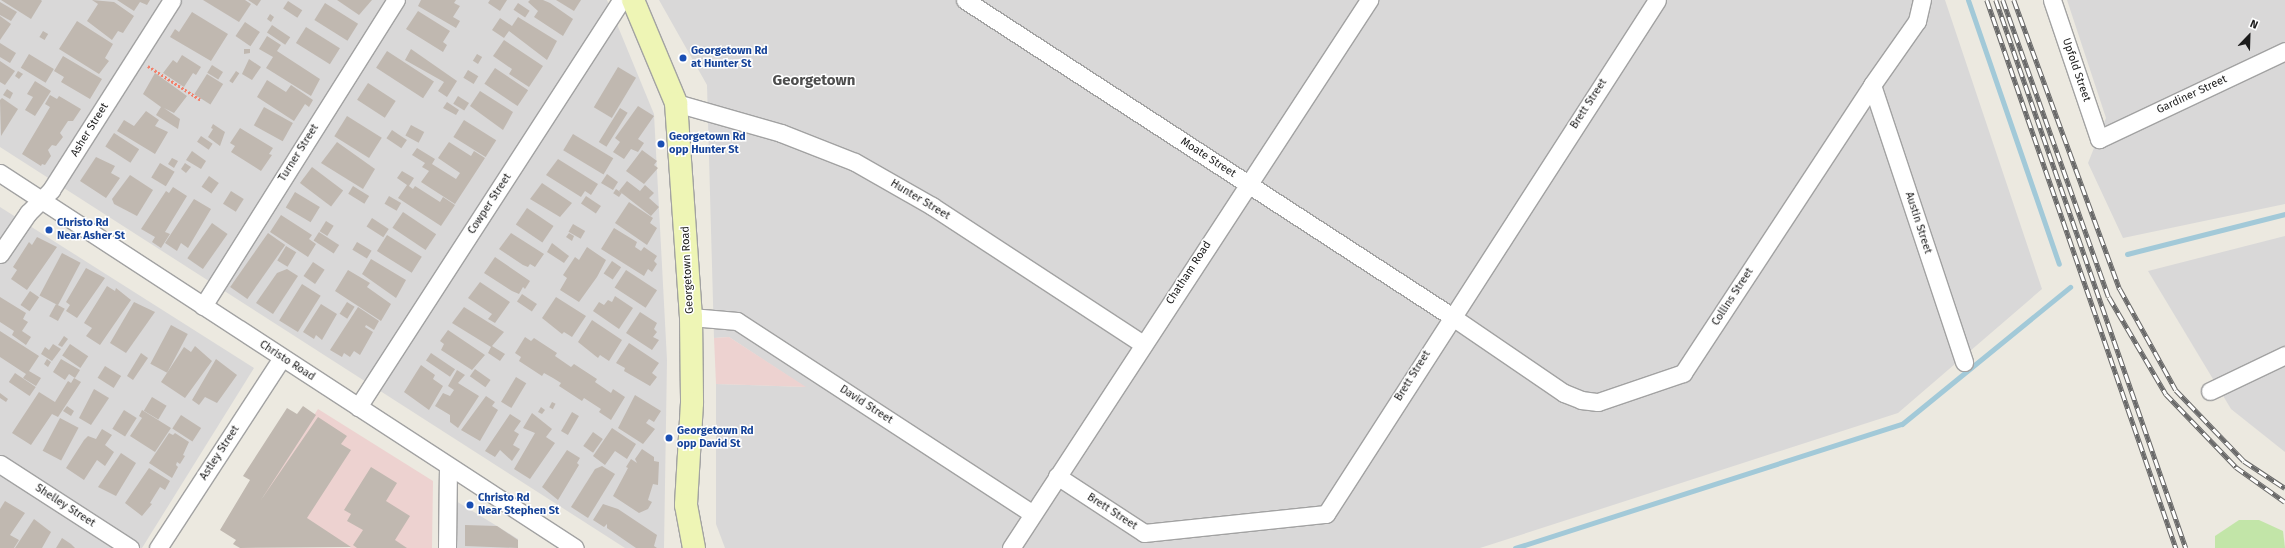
<!DOCTYPE html>
<style>
body{margin:0}
#map{position:relative;width:2285px;height:548px;overflow:hidden;background:#ece9e0;font-family:"Fira Sans",sans-serif}
div>[style]{position:absolute}
[style*='--x']{left:calc(var(--x)*1px);top:calc(var(--y)*1px);width:calc(var(--w)*1px);rotate:calc(var(--a)*1deg)}
.residential>*{inset:0;background:#d9d8d8}
.commercial>*{inset:0;background:#edd2d0}
.grass>*{inset:0;background:#c2e5a8}
.stream>*{height:5px;margin:-2.5px;padding:0 2.5px;transform-origin:2.5px;border-radius:2.5px;background:#a2c9d8}
.building>*{inset:0;background:#c0b8b0;transform-origin:0 0}
.path>*{height:2.5px;margin-top:-1.25px;transform-origin:0;background:repeating-linear-gradient(90deg,#f2816b 0 2px,transparent 0 4px)}
.roads{filter:drop-shadow(1px 0 #a2a2a2) drop-shadow(-1px 0 #a2a2a2) drop-shadow(0 1px #a2a2a2) drop-shadow(0 -1px #a2a2a2)}
.street>*{height:17px;margin:-8.5px;padding:0 8.5px;transform-origin:8.5px;border-radius:8.5px;background:#fff}
.secondary>*{height:22px;margin:-11px;padding:0 11px;transform-origin:11px;border-radius:11px;background:#eef5b5}
.rail>*{height:4.5px;margin-top:-2.25px;transform-origin:0;background:repeating-linear-gradient(90deg,#fff 0 9px,#696969 0 18px);box-sizing:border-box;border-block:1px solid #696969}
.dots>*{width:11px;height:11px;translate:-50% -50%;box-sizing:border-box;border:2px solid #fff;border-radius:50%}
span{translate:-50% -50%;white-space:nowrap;text-align:center;line-height:1.15;-webkit-text-stroke:3px #fff;paint-order:stroke}
.transit-label{font-size:11px;color:#164399;font-weight:700}
.left{translate:0 -50%;text-align:left}
.street-label{font-size:11px;color:#1b1b1b}
.district-label{font-size:15px;color:#4e4e4e;font-weight:700}
.north{position:absolute;left:2229px;top:16px;width:40px;height:40px;-webkit-text-stroke:3px #fff;paint-order:stroke;rotate:23deg;font-size:11px;font-weight:700;line-height:16px;text-align:center;color:#1b1b1b}
.north::after{content:'';display:block;margin:auto;width:14px;height:18px;background:#1b1b1b;clip-path:polygon(50% 0,100% 100%,50% 72%,0 100%)}
</style>
<div id="map">
<div class="residential">
<div style="clip-path:polygon(0 0,607px 0,654px 114px,667px 360px,664px 548px,625px 548px,0 147px)"></div>
<div style="clip-path:polygon(659px 0,1945px 0,2042px 289px,1898px 413px,1480px 548px,725px 548px,716px 524px,716px 384px,805px 387px,729px 337px,714px 338px,707px 85px)"></div>
<div style="clip-path:polygon(2067px 0,2285px 0,2285px 204px,2123px 238px,2088px 163px,2106px 118px)"></div>
<div style="clip-path:polygon(0 207px,254px 368px,142px 548px,0 548px)"></div>
<div style="clip-path:polygon(2285px 236px,2285px 452px,2231px 409px,2148px 271px)"></div>
<div style="clip-path:polygon(456px 501px,518px 539px,518px 548px,455px 548px)"></div>
</div>
<div class="commercial">
<div style="clip-path:polygon(729px 337px,806px 387px,716px 384px,714px 338px)"></div>
<div style="clip-path:polygon(318px 409px,433px 481px,432px 548px,351px 548px,264px 493px)"></div>
</div>
<div class="grass">
<div style="clip-path:polygon(2239px 520px,2259px 520px,2283px 531px,2285px 548px,2215px 548px,2215px 536px)"></div>
</div>
<div class="stream">
<div style="--x:1968;--y:0;--w:279;--a:71"></div>
<div style="--x:2127;--y:254;--w:163;--a:-14.2"></div>
<div style="--x:1515;--y:548;--w:406;--a:-17.8"></div>
<div style="--x:1902;--y:424;--w:217;--a:-39.2"></div>
</div>
<div class="building">
<div style="clip-path:polygon(1px 0,41px 0,42px 1px,31px 19px)"></div>
<div style="clip-path:polygon(92px 0,114px 2px,134px 16px,123px 33px,118px 31px,112px 40px,87px 21px,98px 4px)"></div>
<div style="clip-path:polygon(117px 0,150px 0,147px 5px,140px 2px,134px 11px)"></div>
<div style="clip-path:polygon(203px 0,245px 0,251px 4px,239px 22px)"></div>
<div style="clip-path:polygon(248px 0,261px 0,257px 6px)"></div>
<div style="clip-path:polygon(337px 0,372px 0,359px 15px)"></div>
<div style="clip-path:polygon(421px 0,456px 0,454px 3px,460px 6px,453px 17px,460px 21px,456px 28px,418px 6px)"></div>
<div style="clip-path:polygon(490px 0,507px 0,500px 11px,488px 3px)"></div>
<div style="clip-path:polygon(530px 0,543px 0,550px 3px,573px 19px,563px 36px,534px 17px,538px 11px,528px 2px)"></div>
<div style="clip-path:polygon(556px 0,581px 0,574px 11px)"></div>
<div style="left:288px;top:1px;width:17px;height:9px;rotate:33deg"></div>
<div style="clip-path:polygon(0 2px,17px 12px,11px 21px,0 15px)"></div>
<div style="left:325px;top:3px;width:39px;height:20px;rotate:32deg"></div>
<div style="left:518px;top:3px;width:14px;height:8px;rotate:34deg"></div>
<div style="clip-path:polygon(418px 11px,450px 31px,443px 42px,447px 45px,443px 52px,406px 29px)"></div>
<div style="clip-path:polygon(192px 12px,228px 34px,211px 61px,170px 37px,175px 29px,179px 32px)"></div>
<div style="clip-path:polygon(270px 14px,274px 17px,271px 22px,267px 19px)"></div>
<div style="clip-path:polygon(0 16px,11px 24px,0 40px)"></div>
<div style="clip-path:polygon(518px 17px,557px 41px,547px 60px,509px 31px,504px 38px,492px 30px,500px 18px,512px 26px)"></div>
<div style="clip-path:polygon(77px 21px,113px 44px,105px 58px,109px 61px,99px 74px,59px 49px)"></div>
<div style="left:245px;top:22px;width:18px;height:17px;rotate:34deg"></div>
<div style="left:272px;top:25px;width:22px;height:9px;rotate:34deg"></div>
<div style="left:306px;top:27px;width:40px;height:19px;rotate:32deg"></div>
<div style="left:43px;top:31px;width:6px;height:7px;rotate:31deg"></div>
<div style="clip-path:polygon(267px 36px,281px 45px,277px 51px,320px 79px,311px 96px,266px 68px,273px 57px,259px 49px)"></div>
<div style="clip-path:polygon(504px 40px,543px 66px,529px 87px,509px 74px,512px 69px,493px 56px)"></div>
<div style="clip-path:polygon(0 43px,16px 53px,10px 63px,0 57px)"></div>
<div style="clip-path:polygon(244px 49px,250px 49px,250px 53px,244px 54px)"></div>
<div style="clip-path:polygon(411px 49px,457px 81px,447px 97px,438px 91px,444px 82px,405px 60px)"></div>
<div style="left:387px;top:51px;width:56px;height:20px;rotate:33deg"></div>
<div style="left:29px;top:54px;width:29px;height:16px;rotate:31deg"></div>
<div style="left:477px;top:54px;width:6px;height:8px;rotate:31deg"></div>
<div style="clip-path:polygon(182px 55px,201px 67px,196px 75px,193px 73px,184px 87px,163px 73px,173px 60px,177px 63px)"></div>
<div style="clip-path:polygon(63px 56px,102px 79px,90px 99px,61px 82px,64px 77px,54px 71px)"></div>
<div style="clip-path:polygon(249px 59px,261px 67px,252px 80px,242px 74px)"></div>
<div style="clip-path:polygon(0 61px,15px 71px,5px 85px,0 82px)"></div>
<div style="left:212px;top:65px;width:13px;height:9px;rotate:32deg"></div>
<div style="left:618px;top:67px;width:21px;height:47px;rotate:31deg"></div>
<div style="left:495px;top:68px;width:40px;height:19px;rotate:34deg"></div>
<div style="left:468px;top:70px;width:12px;height:9px;rotate:31deg"></div>
<div style="clip-path:polygon(18px 71px,23px 74px,19px 79px,15px 76px)"></div>
<div style="left:236px;top:71px;width:4px;height:12px;rotate:34deg"></div>
<div style="clip-path:polygon(155px 73px,187px 96px,174px 113px,164px 108px,180px 119px,178px 129px,156px 115px,161px 107px,143px 94px)"></div>
<div style="left:207px;top:74px;width:19px;height:24px;rotate:32deg"></div>
<div style="clip-path:polygon(267px 80px,286px 92px,291px 85px,313px 100px,309px 107px,305px 104px,294px 121px,257px 97px)"></div>
<div style="clip-path:polygon(35px 81px,51px 91px,35px 116px,25px 110px,33px 97px,27px 94px)"></div>
<div style="left:368px;top:83px;width:33px;height:20px;rotate:33deg"></div>
<div style="clip-path:polygon(7px 89px,13px 93px,10px 99px,3px 95px)"></div>
<div style="clip-path:polygon(480px 91px,513px 112px,503px 130px,470px 106px)"></div>
<div style="clip-path:polygon(50px 95px,57px 99px,59px 96px,81px 109px,73px 121px,68px 121px,60px 133px,63px 137px,56px 146px,52px 145px,48px 150px,51px 156px,45px 165px,42px 164px,41px 166px,22px 154px,50px 107px,45px 104px)"></div>
<div style="left:458px;top:96px;width:13px;height:9px;rotate:32deg"></div>
<div style="clip-path:polygon(2px 98px,18px 109px,1px 136px,0 100px)"></div>
<div style="clip-path:polygon(447px 102px,459px 110px,456px 115px,443px 108px)"></div>
<div style="clip-path:polygon(638px 106px,654px 116px,638px 139px,644px 143px,638px 152px,631px 149px,624px 159px,613px 152px,620px 142px,615px 138px)"></div>
<div style="left:264px;top:107px;width:33px;height:21px;rotate:29deg"></div>
<div style="left:620px;top:108px;width:9px;height:40px;rotate:32deg"></div>
<div style="clip-path:polygon(146px 111px,159px 120px,155px 126px,168px 132px,155px 154px,117px 131px,124px 120px,134px 126px)"></div>
<div style="left:347px;top:116px;width:41px;height:24px;rotate:32deg"></div>
<div style="left:464px;top:120px;width:38px;height:20px;rotate:32deg"></div>
<div style="clip-path:polygon(213px 124px,225px 132px,220px 146px,208px 137px,213px 129px,211px 128px)"></div>
<div style="left:411px;top:125px;width:15px;height:12px;rotate:28deg"></div>
<div style="clip-path:polygon(240px 128px,273px 148px,269px 154px,272px 155px,261px 171px,231px 152px,235px 146px,230px 143px)"></div>
<div style="left:392px;top:130px;width:18px;height:10px;rotate:34deg"></div>
<div style="left:114px;top:133px;width:30px;height:16px;rotate:33deg"></div>
<div style="left:573px;top:134px;width:47px;height:19px;rotate:31deg"></div>
<div style="left:201px;top:136px;width:14px;height:7px;rotate:34deg"></div>
<div style="clip-path:polygon(337px 142px,375px 169px,363px 189px,321px 163px)"></div>
<div style="clip-path:polygon(449px 142px,471px 156px,474px 151px,485px 158px,455px 204px,421px 182px,429px 171px,422px 167px,425px 163px,412px 155px,417px 148px,435px 159px,432px 164px,456px 179px,460px 173px,438px 158px)"></div>
<div style="clip-path:polygon(642px 150px,657px 161px,654px 165px,658px 168px,644px 184px,626px 171px)"></div>
<div style="clip-path:polygon(192px 151px,206px 161px,201px 169px,186px 160px)"></div>
<div style="clip-path:polygon(96px 157px,115px 166px,111px 173px,120px 178px,106px 198px,80px 181px)"></div>
<div style="clip-path:polygon(172px 158px,178px 161px,174px 168px,168px 164px)"></div>
<div style="clip-path:polygon(558px 159px,598px 184px,591px 195px,585px 191px,581px 197px,546px 175px)"></div>
<div style="left:160px;top:163px;width:17px;height:17px;rotate:31deg"></div>
<div style="clip-path:polygon(185px 163px,191px 167px,186px 173px,181px 169px)"></div>
<div style="left:312px;top:167px;width:39px;height:20px;rotate:37deg"></div>
<div style="clip-path:polygon(402px 171px,414px 178px,409px 186px,413px 189px,415px 186px,440px 202px,443px 197px,455px 205px,441px 226px,398px 198px,407px 185px,397px 178px)"></div>
<div style="clip-path:polygon(607px 174px,618px 182px,613px 190px,601px 183px)"></div>
<div style="clip-path:polygon(130px 175px,153px 190px,137px 216px,114px 204px,112px 199px)"></div>
<div style="left:209px;top:176px;width:12px;height:13px;rotate:35deg"></div>
<div style="clip-path:polygon(627px 181px,640px 191px,645px 185px,654px 193px,649px 198px,659px 207px,651px 216px,619px 191px)"></div>
<div style="clip-path:polygon(542px 183px,572px 203px,560px 217px,530px 199px)"></div>
<div style="left:353px;top:186px;width:19px;height:9px;rotate:32deg"></div>
<div style="clip-path:polygon(173px 187px,187px 196px,165px 232px,170px 234px,161px 248px,152px 242px,155px 237px,141px 229px,166px 191px,169px 193px)"></div>
<div style="left:616px;top:189px;width:7px;height:5px;rotate:34deg"></div>
<div style="left:231px;top:191px;width:15px;height:15px;rotate:32deg"></div>
<div style="left:295px;top:192px;width:29px;height:18px;rotate:31deg"></div>
<div style="left:389px;top:196px;width:14px;height:9px;rotate:30deg"></div>
<div style="left:586px;top:196px;width:18px;height:9px;rotate:34deg"></div>
<div style="clip-path:polygon(194px 199px,211px 209px,188px 248px,181px 243px,177px 251px,165px 243px)"></div>
<div style="clip-path:polygon(629px 202px,653px 218px,650px 223px,657px 228px,647px 245px,615px 223px)"></div>
<div style="left:527px;top:208px;width:32px;height:20px;rotate:34deg"></div>
<div style="left:403px;top:212px;width:40px;height:19px;rotate:34deg"></div>
<div style="clip-path:polygon(281px 215px,312px 235px,309px 239px,316px 244px,308px 257px,270px 232px)"></div>
<div style="left:372px;top:218px;width:20px;height:10px;rotate:33deg"></div>
<div style="left:326px;top:221px;width:9px;height:12px;rotate:32deg"></div>
<div style="left:212px;top:223px;width:19px;height:43px;rotate:35deg"></div>
<div style="left:573px;top:224px;width:14px;height:9px;rotate:30deg"></div>
<div style="clip-path:polygon(614px 228px,637px 242px,635px 247px,641px 251px,644px 247px,657px 256px,654px 261px,657px 264px,652px 272px,648px 269px,644px 276px,601px 249px)"></div>
<div style="left:319px;top:232px;width:24px;height:10px;rotate:33deg"></div>
<div style="left:268px;top:233px;width:21px;height:66px;rotate:35deg"></div>
<div style="clip-path:polygon(511px 233px,544px 254px,535px 267px,530px 264px,528px 267px,523px 265px,499px 249px)"></div>
<div style="clip-path:polygon(569px 233px,574px 236px,572px 241px,566px 237px)"></div>
<div style="left:387px;top:235px;width:41px;height:19px;rotate:32deg"></div>
<div style="clip-path:polygon(37px 237px,57px 247px,27px 290px,11px 279px,17px 270px,13px 267px,29px 242px,32px 245px)"></div>
<div style="left:357px;top:242px;width:17px;height:9px;rotate:31deg"></div>
<div style="clip-path:polygon(552px 243px,569px 256px,564px 263px,547px 252px)"></div>
<div style="left:286px;top:246px;width:12px;height:17px;rotate:31deg"></div>
<div style="clip-path:polygon(587px 247px,606px 260px,597px 277px,579px 302px,560px 290px,567px 278px,563px 275px,575px 257px,579px 260px)"></div>
<div style="left:62px;top:253px;width:21px;height:48px;rotate:28deg"></div>
<div style="clip-path:polygon(495px 257px,530px 281px,525px 289px,523px 287px,519px 294px,512px 291px,484px 273px)"></div>
<div style="clip-path:polygon(371px 259px,406px 280px,396px 298px,362px 274px)"></div>
<div style="left:612px;top:261px;width:11px;height:15px;rotate:34deg"></div>
<div style="left:313px;top:262px;width:14px;height:17px;rotate:34deg"></div>
<div style="clip-path:polygon(86px 268px,105px 278px,77px 318px,66px 311px,70px 305px,66px 302px)"></div>
<div style="clip-path:polygon(287px 269px,298px 276px,273px 314px,256px 303px,277px 273px)"></div>
<div style="clip-path:polygon(348px 270px,370px 283px,367px 287px,391px 304px,381px 321px,335px 291px)"></div>
<div style="left:626px;top:270px;width:37px;height:21px;rotate:33deg"></div>
<div style="clip-path:polygon(480px 282px,510px 302px,495px 323px,488px 319px,492px 314px,468px 298px)"></div>
<div style="left:302px;top:284px;width:22px;height:43px;rotate:32deg"></div>
<div style="clip-path:polygon(107px 286px,115px 291px,116px 288px,131px 300px,100px 345px,86px 336px,92px 328px,84px 323px)"></div>
<div style="left:30px;top:291px;width:11px;height:17px;rotate:34deg"></div>
<div style="left:522px;top:294px;width:18px;height:9px;rotate:34deg"></div>
<div style="clip-path:polygon(615px 296px,633px 308px,619px 329px,593px 311px,599px 302px,604px 305px,608px 300px,612px 302px)"></div>
<div style="clip-path:polygon(0 297px,26px 313px,23px 319px,28px 322px,22px 331px,31px 337px,26px 345px,12px 335px,14px 331px,0 322px)"></div>
<div style="clip-path:polygon(556px 297px,586px 316px,572px 337px,564px 332px,562px 334px,542px 318px)"></div>
<div style="clip-path:polygon(134px 302px,155px 312px,126px 353px,110px 343px)"></div>
<div style="left:347px;top:302px;width:9px;height:14px;rotate:32deg"></div>
<div style="left:56px;top:304px;width:10px;height:14px;rotate:29deg"></div>
<div style="clip-path:polygon(321px 304px,337px 314px,322px 340px,316px 335px,314px 339px,303px 332px)"></div>
<div style="clip-path:polygon(358px 307px,379px 321px,374px 330px,366px 325px,365px 327px,373px 332px,360px 355px,354px 351px,350px 357px,344px 353px,342px 357px,330px 350px)"></div>
<div style="clip-path:polygon(464px 307px,504px 332px,492px 346px,505px 354px,500px 361px,488px 353px,491px 347px,452px 323px)"></div>
<div style="clip-path:polygon(640px 312px,657px 323px,654px 329px,657px 332px,653px 337px,659px 340px,652px 350px,626px 333px)"></div>
<div style="clip-path:polygon(592px 320px,622px 340px,609px 361px,600px 355px,598px 358px,578px 342px)"></div>
<div style="left:171px;top:325px;width:19px;height:44px;rotate:28deg"></div>
<div style="clip-path:polygon(448px 330px,485px 355px,472px 370px,441px 350px,444px 344px,440px 341px)"></div>
<div style="clip-path:polygon(0 331px,39px 356px,29px 371px,41px 378px,36px 386px,23px 378px,26px 374px,0 357px)"></div>
<div style="clip-path:polygon(64px 336px,68px 339px,62px 347px,58px 345px)"></div>
<div style="clip-path:polygon(525px 337px,531px 341px,534px 338px,557px 353px,555px 356px,571px 367px,574px 364px,597px 379px,595px 382px,611px 393px,613px 389px,625px 397px,611px 420px,599px 412px,601px 409px,584px 398px,582px 401px,559px 386px,561px 383px,553px 378px,544px 373px,542px 376px,519px 361px,521px 357px,515px 353px)"></div>
<div style="clip-path:polygon(629px 343px,659px 363px,652px 373px,657px 377px,650px 386px,624px 371px,625px 368px,616px 363px)"></div>
<div style="clip-path:polygon(53px 344px,61px 349px,52px 361px,41px 354px,45px 347px,49px 350px)"></div>
<div style="left:70px;top:344px;width:22px;height:14px;rotate:34deg"></div>
<div style="clip-path:polygon(195px 346px,212px 361px,185px 398px,161px 382px,184px 347px,191px 352px)"></div>
<div style="clip-path:polygon(141px 353px,148px 358px,133px 380px,127px 376px)"></div>
<div style="left:431px;top:353px;width:29px;height:9px;rotate:34deg"></div>
<div style="clip-path:polygon(47px 359px,51px 362px,48px 367px,44px 364px)"></div>
<div style="clip-path:polygon(61px 359px,80px 370px,75px 378px,69px 374px,65px 380px,53px 372px)"></div>
<div style="clip-path:polygon(216px 359px,237px 375px,217px 403px,205px 397px,199px 405px,192px 400px)"></div>
<div style="clip-path:polygon(421px 365px,435px 375px,433px 379px,443px 386px,429px 410px,404px 392px)"></div>
<div style="left:105px;top:366px;width:19px;height:14px;rotate:32deg"></div>
<div style="left:475px;top:369px;width:19px;height:9px;rotate:35deg"></div>
<div style="clip-path:polygon(457px 370px,465px 375px,458px 383px,479px 396px,458px 428px,450px 422px,450px 415px,435px 406px,443px 393px,450px 396px,454px 390px,448px 386px)"></div>
<div style="left:15px;top:373px;width:25px;height:11px;rotate:34deg"></div>
<div style="left:516px;top:377px;width:12px;height:29px;rotate:31deg"></div>
<div style="clip-path:polygon(74px 378px,81px 382px,58px 417px,52px 414px,31px 445px,12px 433px,39px 392px,55px 402px,68px 381px,71px 383px)"></div>
<div style="clip-path:polygon(94px 389px,109px 398px,91px 425px,79px 418px)"></div>
<div style="clip-path:polygon(0 393px,8px 399px,6px 402px,0 398px)"></div>
<div style="clip-path:polygon(635px 395px,661px 411px,654px 422px,649px 419px,646px 423px,655px 429px,643px 444px,618px 428px)"></div>
<div style="clip-path:polygon(486px 396px,495px 402px,492px 406px,498px 410px,480px 441px,461px 430px)"></div>
<div style="left:152px;top:397px;width:17px;height:16px;rotate:31deg"></div>
<div style="left:552px;top:402px;width:4px;height:6px;rotate:27deg"></div>
<div style="clip-path:polygon(67px 406px,74px 411px,71px 416px,63px 411px)"></div>
<div style="clip-path:polygon(303px 406px,316px 415px,261px 500px,318px 417px,347px 436px,341px 444px,351px 450px,307px 518px,351px 547px,240px 548px,233px 544px,236px 540px,220px 530px,250px 480px,243px 476px,287px 408px,297px 414px)"></div>
<div style="clip-path:polygon(541px 407px,545px 410px,542px 414px,538px 412px)"></div>
<div style="left:124px;top:410px;width:15px;height:22px;rotate:32deg"></div>
<div style="clip-path:polygon(142px 410px,171px 428px,155px 452px,130px 436px,142px 418px,139px 416px)"></div>
<div style="left:572px;top:412px;width:8px;height:22px;rotate:30deg"></div>
<div style="clip-path:polygon(532px 413px,552px 429px,546px 437px,555px 443px,530px 479px,514px 469px,535px 433px,523px 428px)"></div>
<div style="clip-path:polygon(510px 414px,521px 421px,514px 431px,519px 434px,513px 445px,520px 449px,512px 461px,500px 450px,495px 457px,485px 451px)"></div>
<div style="left:181px;top:415px;width:24px;height:16px;rotate:33deg"></div>
<div style="left:60px;top:418px;width:21px;height:37px;rotate:28deg"></div>
<div style="clip-path:polygon(612px 428px,636px 444px,627px 459px,615px 451px,605px 465px,593px 456px)"></div>
<div style="clip-path:polygon(102px 429px,112px 435px,105px 445px,114px 452px,105px 466px,97px 460px,84px 480px,66px 468px,84px 440px,88px 436px,96px 439px)"></div>
<div style="left:593px;top:432px;width:12px;height:17px;rotate:35deg"></div>
<div style="clip-path:polygon(169px 433px,173px 435px,175px 433px,189px 442px,183px 455px,185px 456px,180px 464px,177px 462px,176px 465px,178px 467px,172px 478px,149px 463px)"></div>
<div style="clip-path:polygon(642px 449px,654px 457px,654px 461px,659px 462px,658px 485px,653px 484px,648px 500px,652px 502px,648px 509px,639px 513px,613px 496px,628px 468px,626px 467px,631px 459px,637px 463px,635px 459px)"></div>
<div style="clip-path:polygon(567px 450px,580px 458px,577px 463px,579px 465px,558px 500px,542px 487px)"></div>
<div style="clip-path:polygon(121px 453px,136px 463px,116px 496px,98px 487px)"></div>
<div style="clip-path:polygon(602px 466px,615px 474px,588px 518px,571px 507px,595px 469px)"></div>
<div style="clip-path:polygon(371px 467px,397px 483px,386px 501px,410px 516px,395px 540px,407px 548px,357px 548px,353px 545px,363px 530px,347px 521px,351px 514px,344px 510px)"></div>
<div style="clip-path:polygon(149px 468px,170px 481px,165px 490px,160px 487px,150px 503px,152px 504px,142px 516px,125px 503px)"></div>
<div style="clip-path:polygon(5px 501px,25px 513px,10px 535px,19px 540px,14px 548px,0 548px,0 509px)"></div>
<div style="clip-path:polygon(603px 504px,618px 509px,657px 535px,654px 546px,657px 548px,636px 548px,607px 528px,607px 524px,604px 527px,593px 520px)"></div>
<div style="clip-path:polygon(34px 519px,51px 532px,42px 548px,15px 548px)"></div>
<div style="clip-path:polygon(465px 525px,497px 526px,518px 540px,518px 548px,465px 546px)"></div>
<div style="clip-path:polygon(62px 538px,71px 544px,75px 548px,56px 548px)"></div>
</div>
<div class="path">
<div style="--x:148;--y:66;--w:63;--a:32.7"></div>
</div>
<div class="roads">
<div class="street">
<div style="--x:965;--y:0;--w:580;--a:33.03"></div>
<div style="--x:1451;--y:316;--w:137;--a:34.3"></div>
<div style="--x:1564;--y:393;--w:18;--a:22"></div>
<div style="--x:1581;--y:400;--w:17;--a:7"></div>
<div style="--x:1598;--y:402;--w:90;--a:-18.8"></div>
<div style="--x:1683;--y:373;--w:344;--a:-56.7"></div>
<div style="--x:1872;--y:85;--w:78;--a:-54.9"></div>
<div style="--x:1917;--y:21;--w:22;--a:-77"></div>
<div style="--x:2052;--y:0;--w:147;--a:71.3"></div>
<div style="--x:2099;--y:139;--w:206;--a:-25.3"></div>
<div style="--x:1872;--y:85;--w:292;--a:71.6"></div>
<div style="--x:676;--y:103;--w:109;--a:15.9"></div>
<div style="--x:781;--y:133;--w:79;--a:21.4"></div>
<div style="--x:855;--y:162;--w:89;--a:29.7"></div>
<div style="--x:932;--y:206;--w:252;--a:33.2"></div>
<div style="--x:0;--y:173;--w:686;--a:33.11"></div>
<div style="--x:0;--y:254;--w:50;--a:-55.7"></div>
<div style="--x:28;--y:213;--w:33;--a:-45"></div>
<div style="--x:51;--y:190;--w:225;--a:-57.5"></div>
<div style="--x:203;--y:306;--w:362;--a:-57.8"></div>
<div style="--x:691;--y:317;--w:46;--a:5"></div>
<div style="--x:737;--y:321;--w:353;--a:33.1"></div>
<div style="--x:2210;--y:391;--w:83;--a:-25.6"></div>
<div style="--x:358;--y:407;--w:485;--a:-57.1"></div>
<div style="--x:0;--y:464;--w:155;--a:32.9"></div>
<div style="--x:1057;--y:476;--w:104;--a:33.2"></div>
<div style="--x:1144;--y:533;--w:183;--a:-6"></div>
<div style="--x:1326;--y:514;--w:611;--a:-57.22"></div>
<div style="--x:158;--y:548;--w:227;--a:-56.9"></div>
<div style="--x:447;--y:548;--w:82;--a:-89.3"></div>
<div style="--x:1011;--y:548;--w:655;--a:-56.84"></div>
</div>
<div class="secondary">
<div style="--x:633;--y:0;--w:112;--a:67.3"></div>
<div style="--x:676;--y:103;--w:215;--a:86"></div>
<div style="--x:691;--y:317;--w:86;--a:89.3"></div>
<div style="--x:692;--y:403;--w:102;--a:93.4"></div>
<div style="--x:686;--y:505;--w:44;--a:79.5"></div>
</div>
</div>
<div class="rail">
<div style="--x:1987;--y:0;--w:580;--a:70.97"></div>
<div style="--x:1996;--y:0;--w:580;--a:70.88"></div>
<div style="--x:2003;--y:0;--w:315;--a:70.4"></div>
<div style="--x:2109;--y:297;--w:113;--a:59.6"></div>
<div style="--x:2166;--y:394;--w:101;--a:46.2"></div>
<div style="--x:2236;--y:467;--w:60;--a:35.5"></div>
<div style="--x:2014;--y:0;--w:308;--a:69.9"></div>
<div style="--x:2120;--y:289;--w:115;--a:61"></div>
<div style="--x:2176;--y:390;--w:98;--a:46.2"></div>
<div style="--x:2244;--y:461;--w:49;--a:33.4"></div>
</div>
<div class="dots">
<div style="left:683px;top:58px;background:#1a4fb4"></div>
<div style="left:661px;top:144px;background:#1a4fb4"></div>
<div style="left:49px;top:230px;background:#1a4fb4"></div>
<div style="left:669px;top:438px;background:#1a4fb4"></div>
<div style="left:470px;top:505px;background:#1a4fb4"></div>
</div>
<div class="transit-label">
<span class="left" style="left:691px;top:58px">Georgetown Rd<br>at Hunter St</span>
<span class="left" style="left:669px;top:144px">Georgetown Rd<br>opp Hunter St</span>
<span class="left" style="left:57px;top:230px">Christo Rd<br>Near Asher St</span>
<span class="left" style="left:677px;top:438px">Georgetown Rd<br>opp David St</span>
<span class="left" style="left:478px;top:505px">Christo Rd<br>Near Stephen St</span>
</div>
<div class="street-label">
<span style="left:2076px;top:70px;rotate:71deg">Upfold Street</span>
<span style="left:2192px;top:95px;rotate:-25deg">Gardiner Street</span>
<span style="left:1589px;top:104px;rotate:-57deg">Brett Street</span>
<span style="left:90px;top:130px;rotate:-58deg">Asher Street</span>
<span style="left:299px;top:153px;rotate:-58deg">Turner Street</span>
<span style="left:1208px;top:158px;rotate:33deg">Moate Street</span>
<span style="left:920px;top:200px;rotate:31deg">Hunter Street</span>
<span style="left:490px;top:204px;rotate:-57deg">Cowper Street</span>
<span style="left:1918px;top:223px;rotate:72deg">Austin Street</span>
<span style="left:688px;top:270px;rotate:-93deg">Georgetown Road</span>
<span style="left:1189px;top:273px;rotate:-57deg">Chatham Road</span>
<span style="left:1733px;top:297px;rotate:-57deg">Collins Street</span>
<span style="left:287px;top:361px;rotate:33deg">Christo Road</span>
<span style="left:1413px;top:376px;rotate:-58deg">Brett Street</span>
<span style="left:866px;top:405px;rotate:33deg">David Street</span>
<span style="left:220px;top:453px;rotate:-57deg">Astley Street</span>
<span style="left:65px;top:506px;rotate:33deg">Shelley Street</span>
<span style="left:1112px;top:512px;rotate:33deg">Brett Street</span>
</div>
<div class="district-label">
<span style="left:814px;top:81px">Georgetown</span>
</div>
<div class="north">N</div>
</div>
